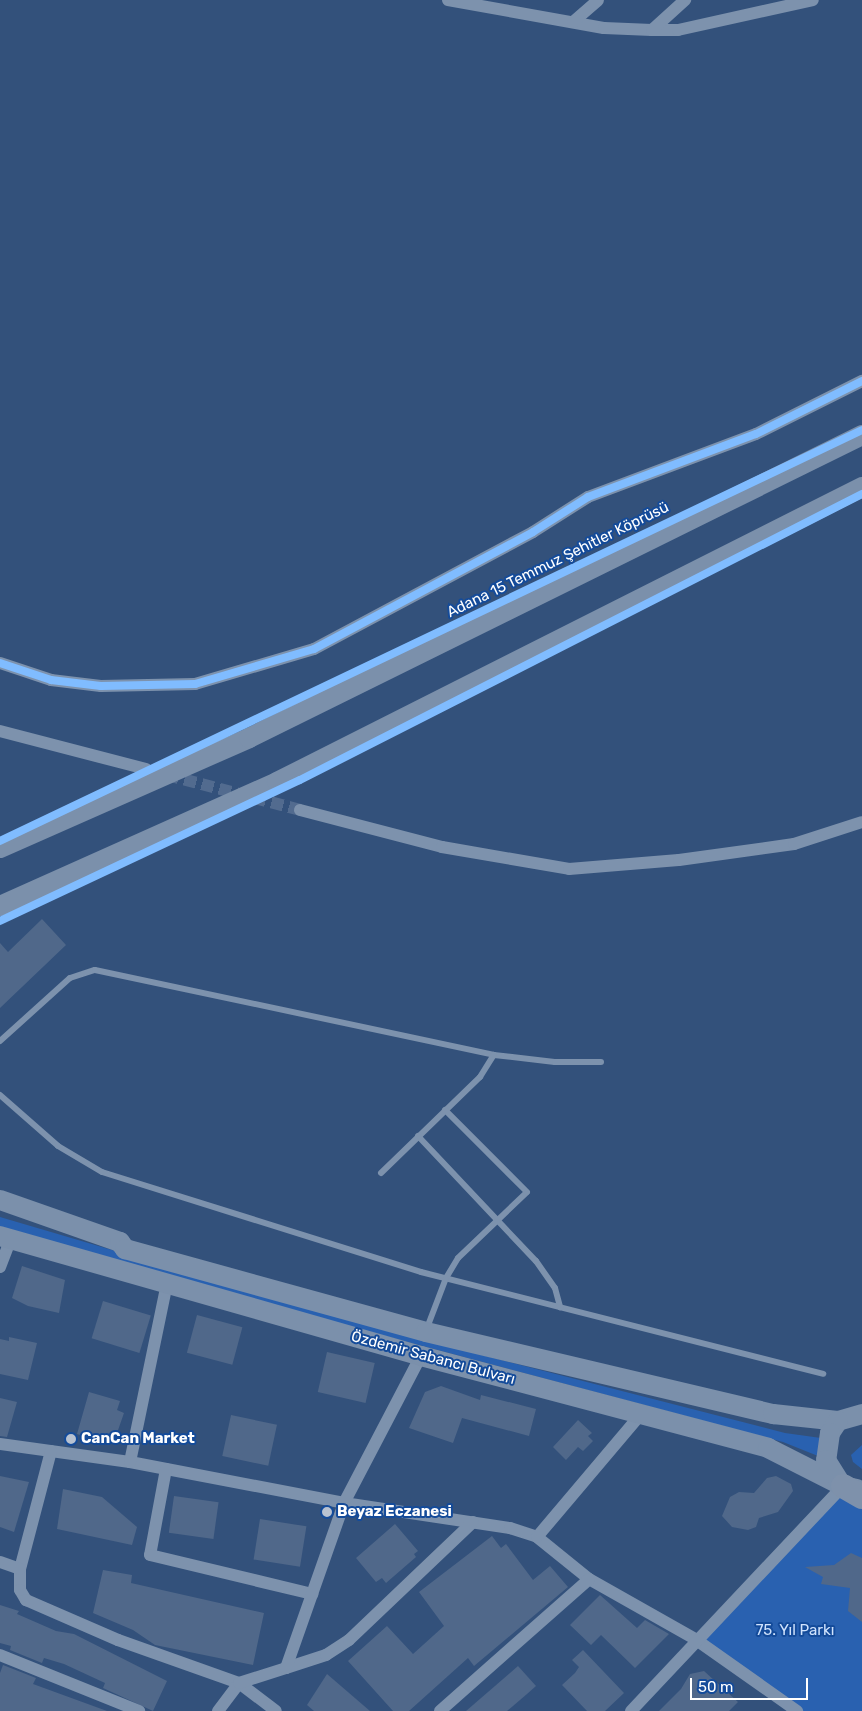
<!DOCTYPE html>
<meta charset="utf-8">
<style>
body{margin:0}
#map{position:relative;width:862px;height:1711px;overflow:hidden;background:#33517b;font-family:Rubik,sans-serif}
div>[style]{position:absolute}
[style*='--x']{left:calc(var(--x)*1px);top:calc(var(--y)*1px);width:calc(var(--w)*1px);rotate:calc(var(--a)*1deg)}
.green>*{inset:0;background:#2961b0}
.building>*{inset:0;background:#50688a;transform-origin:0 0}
.street-tunnel>*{height:12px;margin-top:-6px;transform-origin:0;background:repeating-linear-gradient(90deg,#526b8f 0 12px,transparent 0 18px)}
.lane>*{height:6px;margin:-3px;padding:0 3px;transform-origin:3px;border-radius:3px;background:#7d92ad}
.street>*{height:12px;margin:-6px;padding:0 6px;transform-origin:6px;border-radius:6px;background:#7d92ad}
.primary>*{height:20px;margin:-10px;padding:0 10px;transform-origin:10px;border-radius:10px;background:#7b90ab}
.highway>*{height:24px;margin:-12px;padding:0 12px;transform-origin:12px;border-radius:12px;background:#7e91ab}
.cycleway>*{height:8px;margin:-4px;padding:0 4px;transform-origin:4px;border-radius:4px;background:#80bcff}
.dots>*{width:14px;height:14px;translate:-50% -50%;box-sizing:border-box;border:2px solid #144b9a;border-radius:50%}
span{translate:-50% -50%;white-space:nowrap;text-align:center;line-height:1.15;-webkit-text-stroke:4px #144b9a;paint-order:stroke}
.street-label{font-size:15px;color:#fff}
.poi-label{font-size:15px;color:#fff;font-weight:700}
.left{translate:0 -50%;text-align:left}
.park-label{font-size:15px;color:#d0e3fd}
.scale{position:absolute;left:690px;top:1678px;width:118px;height:22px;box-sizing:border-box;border:2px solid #fff;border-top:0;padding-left:6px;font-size:15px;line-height:18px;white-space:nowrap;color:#fff;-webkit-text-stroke:4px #144b9a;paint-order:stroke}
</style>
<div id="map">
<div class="green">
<div style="clip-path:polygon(0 1217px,377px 1328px,785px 1433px,821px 1438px,818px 1456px,783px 1442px,374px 1333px,0 1227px)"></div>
<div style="clip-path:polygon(862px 1445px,862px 1469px,853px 1462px,851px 1455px)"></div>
<div style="clip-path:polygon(843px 1486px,862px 1505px,862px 1711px,793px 1711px,695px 1639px)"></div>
</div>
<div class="building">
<div style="clip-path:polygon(42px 919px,66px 945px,0 1008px,0 943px,8px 952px)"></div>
<div style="clip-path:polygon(22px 1266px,65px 1280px,59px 1313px,28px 1306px,12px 1298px)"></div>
<div style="left:103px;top:1301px;width:50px;height:39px;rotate:17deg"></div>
<div style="left:197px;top:1315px;width:47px;height:39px;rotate:15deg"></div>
<div style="clip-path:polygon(9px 1337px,37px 1343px,28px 1380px,0 1374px,0 1339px,9px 1341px)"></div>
<div style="left:327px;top:1352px;width:49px;height:41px;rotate:13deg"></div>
<div style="clip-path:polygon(441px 1386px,480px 1400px,481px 1395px,536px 1409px,529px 1436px,462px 1418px,453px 1443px,409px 1428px,425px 1392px)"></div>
<div style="clip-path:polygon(89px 1392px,120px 1401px,117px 1410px,124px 1413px,116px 1436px,109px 1434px,106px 1443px,77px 1434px)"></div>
<div style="clip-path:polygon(0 1398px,17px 1402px,7px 1437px,0 1436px)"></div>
<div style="left:231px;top:1415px;width:47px;height:42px;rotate:12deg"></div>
<div style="clip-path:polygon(578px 1420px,592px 1433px,588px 1436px,593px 1441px,583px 1451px,578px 1447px,566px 1460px,553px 1447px)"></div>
<div style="clip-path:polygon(0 1476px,29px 1482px,14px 1532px,0 1527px)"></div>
<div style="clip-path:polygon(776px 1476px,791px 1484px,793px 1491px,778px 1512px,759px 1518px,756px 1527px,748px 1530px,732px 1527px,722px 1516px,730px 1497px,739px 1492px,754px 1493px,767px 1478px)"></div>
<div style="clip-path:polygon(63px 1489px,102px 1497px,137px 1527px,132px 1545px,57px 1529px)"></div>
<div style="left:174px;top:1496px;width:45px;height:37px;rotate:8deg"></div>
<div style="left:260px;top:1519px;width:47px;height:41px;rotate:9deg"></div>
<div style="clip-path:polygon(395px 1524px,418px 1551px,414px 1554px,416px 1557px,386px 1583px,382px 1578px,376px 1582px,356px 1558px)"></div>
<div style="clip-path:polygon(492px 1536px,501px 1548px,506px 1544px,533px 1580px,550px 1566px,568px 1587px,474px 1666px,468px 1658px,409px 1711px,393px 1711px,348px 1661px,387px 1626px,413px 1654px,444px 1626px,419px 1592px)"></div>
<div style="clip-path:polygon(851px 1553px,862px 1558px,862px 1622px,848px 1611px,850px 1588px,821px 1584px,823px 1577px,805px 1567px,834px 1565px)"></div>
<div style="clip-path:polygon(103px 1570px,132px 1575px,131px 1583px,264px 1613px,253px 1665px,155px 1645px,133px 1630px,93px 1613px)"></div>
<div style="clip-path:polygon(600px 1595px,637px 1628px,645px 1620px,669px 1634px,635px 1668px,601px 1635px,591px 1645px,570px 1625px)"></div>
<div style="clip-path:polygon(0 1605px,19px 1611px,17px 1614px,56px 1631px,74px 1634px,167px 1681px,153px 1711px,103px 1688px,105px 1683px,64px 1664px,44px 1658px,42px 1663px,10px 1650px,11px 1646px,0 1643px)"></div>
<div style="clip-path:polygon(583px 1650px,624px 1693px,605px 1711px,587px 1711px,562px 1685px,575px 1673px,579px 1667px,572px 1660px)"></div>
<div style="clip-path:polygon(3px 1665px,36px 1678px,33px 1684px,107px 1711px,0 1711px,0 1673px)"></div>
<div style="clip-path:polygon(518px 1666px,536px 1686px,527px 1694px,507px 1711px,466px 1711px)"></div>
<div style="clip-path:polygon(704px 1671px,738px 1702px,729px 1711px,659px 1711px,681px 1689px,690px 1674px)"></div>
<div style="clip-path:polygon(327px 1674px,370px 1711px,314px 1711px,307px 1705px)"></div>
</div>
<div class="street-tunnel">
<div style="--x:167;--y:775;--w:138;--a:14.7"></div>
</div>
<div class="lane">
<div style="--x:0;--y:1041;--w:94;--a:-42"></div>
<div style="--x:70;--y:978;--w:26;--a:-18"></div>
<div style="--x:95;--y:970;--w:408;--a:12"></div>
<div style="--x:494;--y:1055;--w:61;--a:6.5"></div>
<div style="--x:555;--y:1062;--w:46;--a:0"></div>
<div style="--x:0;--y:1095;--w:77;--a:41.3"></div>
<div style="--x:58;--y:1146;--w:51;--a:30.6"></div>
<div style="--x:102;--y:1172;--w:334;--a:17.4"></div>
<div style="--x:421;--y:1272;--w:415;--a:14.2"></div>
<div style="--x:418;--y:1136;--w:172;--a:46.7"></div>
<div style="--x:536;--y:1261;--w:33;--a:55"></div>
<div style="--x:555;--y:1288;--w:20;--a:75"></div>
<div style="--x:381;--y:1173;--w:138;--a:-44.1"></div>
<div style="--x:480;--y:1077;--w:26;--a:-58"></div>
<div style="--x:427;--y:1328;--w:53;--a:-69.2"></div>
<div style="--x:446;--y:1278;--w:23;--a:-59"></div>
<div style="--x:458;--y:1258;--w:95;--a:-43.7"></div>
<div style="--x:527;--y:1192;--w:116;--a:-135"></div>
</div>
<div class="street">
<div style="--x:448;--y:0;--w:158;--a:10.2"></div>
<div style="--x:604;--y:28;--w:48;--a:2.4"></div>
<div style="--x:652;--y:30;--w:26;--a:0"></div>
<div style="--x:678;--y:30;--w:138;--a:-12.5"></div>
<div style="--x:573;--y:22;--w:33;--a:-41"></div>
<div style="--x:652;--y:30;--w:45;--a:-42.3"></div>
<div style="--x:0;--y:663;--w:54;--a:18.4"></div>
<div style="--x:51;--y:680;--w:50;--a:6.8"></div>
<div style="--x:101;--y:686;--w:94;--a:-1.2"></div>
<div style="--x:195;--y:684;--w:124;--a:-16.4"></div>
<div style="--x:314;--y:649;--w:248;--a:-28.1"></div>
<div style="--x:533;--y:532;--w:65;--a:-32.5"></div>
<div style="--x:588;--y:497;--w:179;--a:-20.6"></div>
<div style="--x:756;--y:434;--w:119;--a:-26.6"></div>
<div style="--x:0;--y:731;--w:151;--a:14.6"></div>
<div style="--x:300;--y:810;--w:147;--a:14.6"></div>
<div style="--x:442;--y:847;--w:129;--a:9.8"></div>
<div style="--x:569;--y:869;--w:110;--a:-4.7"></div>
<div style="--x:679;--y:860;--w:116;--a:-7.9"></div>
<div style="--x:794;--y:844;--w:71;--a:-17.9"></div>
<div style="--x:0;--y:1267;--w:30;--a:-69"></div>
<div style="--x:0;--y:1444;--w:131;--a:7.9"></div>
<div style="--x:130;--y:1462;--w:218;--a:10.8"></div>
<div style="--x:344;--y:1503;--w:168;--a:8.6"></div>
<div style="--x:510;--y:1528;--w:28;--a:18"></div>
<div style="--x:537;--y:1537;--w:67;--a:38.9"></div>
<div style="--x:589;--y:1579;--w:122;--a:29.5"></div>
<div style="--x:695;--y:1639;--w:125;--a:35.2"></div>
<div style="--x:51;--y:1451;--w:122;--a:104.7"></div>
<div style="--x:20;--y:1569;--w:21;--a:90"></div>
<div style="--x:20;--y:1590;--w:12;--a:59"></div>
<div style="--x:26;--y:1600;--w:100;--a:23.5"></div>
<div style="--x:118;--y:1640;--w:128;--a:19.6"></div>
<div style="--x:239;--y:1683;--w:46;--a:37.1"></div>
<div style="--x:130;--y:1462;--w:182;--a:-78.3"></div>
<div style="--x:166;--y:1469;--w:87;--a:100.5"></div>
<div style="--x:150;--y:1555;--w:167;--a:13.5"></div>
<div style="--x:537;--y:1537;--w:161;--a:-49.8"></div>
<div style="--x:0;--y:1562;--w:21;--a:19"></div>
<div style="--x:0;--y:1655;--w:150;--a:21.9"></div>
<div style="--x:286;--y:1668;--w:42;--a:-18"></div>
<div style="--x:326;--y:1655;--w:27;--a:-33"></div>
<div style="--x:349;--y:1640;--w:171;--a:-43.6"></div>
<div style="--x:218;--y:1711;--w:35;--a:-53"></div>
<div style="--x:239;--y:1683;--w:49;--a:-17.7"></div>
<div style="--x:286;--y:1668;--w:175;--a:-70.6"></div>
<div style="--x:344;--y:1503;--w:166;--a:-62.4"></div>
<div style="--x:440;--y:1711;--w:199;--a:-41.5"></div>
<div style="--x:631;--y:1711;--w:309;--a:-46.7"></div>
</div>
<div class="primary">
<div style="--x:0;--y:848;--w:272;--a:-23.8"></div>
<div style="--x:249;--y:738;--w:684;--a:-26.3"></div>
<div style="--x:0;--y:906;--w:303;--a:-24.1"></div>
<div style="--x:277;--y:782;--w:655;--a:-26.76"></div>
<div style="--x:0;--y:1200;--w:127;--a:19.3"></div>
<div style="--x:120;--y:1242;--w:9;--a:54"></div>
<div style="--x:125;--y:1249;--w:312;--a:15.4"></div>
<div style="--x:426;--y:1332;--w:357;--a:13.3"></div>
<div style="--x:773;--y:1414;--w:65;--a:6.1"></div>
<div style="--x:838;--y:1421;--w:25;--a:-16"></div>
<div style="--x:0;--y:1236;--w:438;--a:15.9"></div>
<div style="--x:421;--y:1356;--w:359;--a:14.8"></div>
<div style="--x:768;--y:1448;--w:84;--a:26.9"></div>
<div style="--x:843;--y:1486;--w:14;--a:12"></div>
<div style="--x:838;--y:1421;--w:14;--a:124"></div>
<div style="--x:830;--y:1433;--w:27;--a:98"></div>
<div style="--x:826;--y:1460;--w:26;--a:58"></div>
</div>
<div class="highway">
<div style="--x:843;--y:1486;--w:22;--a:30"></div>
</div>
<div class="cycleway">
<div style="--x:0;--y:663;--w:54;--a:18.4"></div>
<div style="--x:51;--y:680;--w:50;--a:6.8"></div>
<div style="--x:101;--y:686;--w:94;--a:-1.2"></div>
<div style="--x:195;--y:684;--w:124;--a:-16.4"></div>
<div style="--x:314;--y:649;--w:248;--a:-28.1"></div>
<div style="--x:533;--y:532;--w:65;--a:-32.5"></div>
<div style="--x:588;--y:497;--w:179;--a:-20.6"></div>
<div style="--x:756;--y:434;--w:119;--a:-26.6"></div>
<div style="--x:0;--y:841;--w:955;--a:-25.49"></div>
<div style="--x:0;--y:921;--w:331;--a:-25.2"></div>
<div style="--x:300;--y:780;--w:631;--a:-26.97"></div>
</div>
<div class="dots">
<div style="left:71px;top:1439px;background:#b8c2d1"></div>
<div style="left:327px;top:1512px;background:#b8c2d1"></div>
</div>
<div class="street-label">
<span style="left:558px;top:560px;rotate:-26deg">Adana 15 Temmuz Şehitler Köprüsü</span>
<span style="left:433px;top:1358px;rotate:15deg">Özdemir Sabancı Bulvarı</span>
</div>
<div class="poi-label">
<span class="left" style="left:81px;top:1439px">CanCan Market</span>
<span class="left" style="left:337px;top:1512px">Beyaz Eczanesi</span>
</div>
<div class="park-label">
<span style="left:795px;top:1631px">75. Yıl Parkı</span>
</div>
<div class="scale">50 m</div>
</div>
